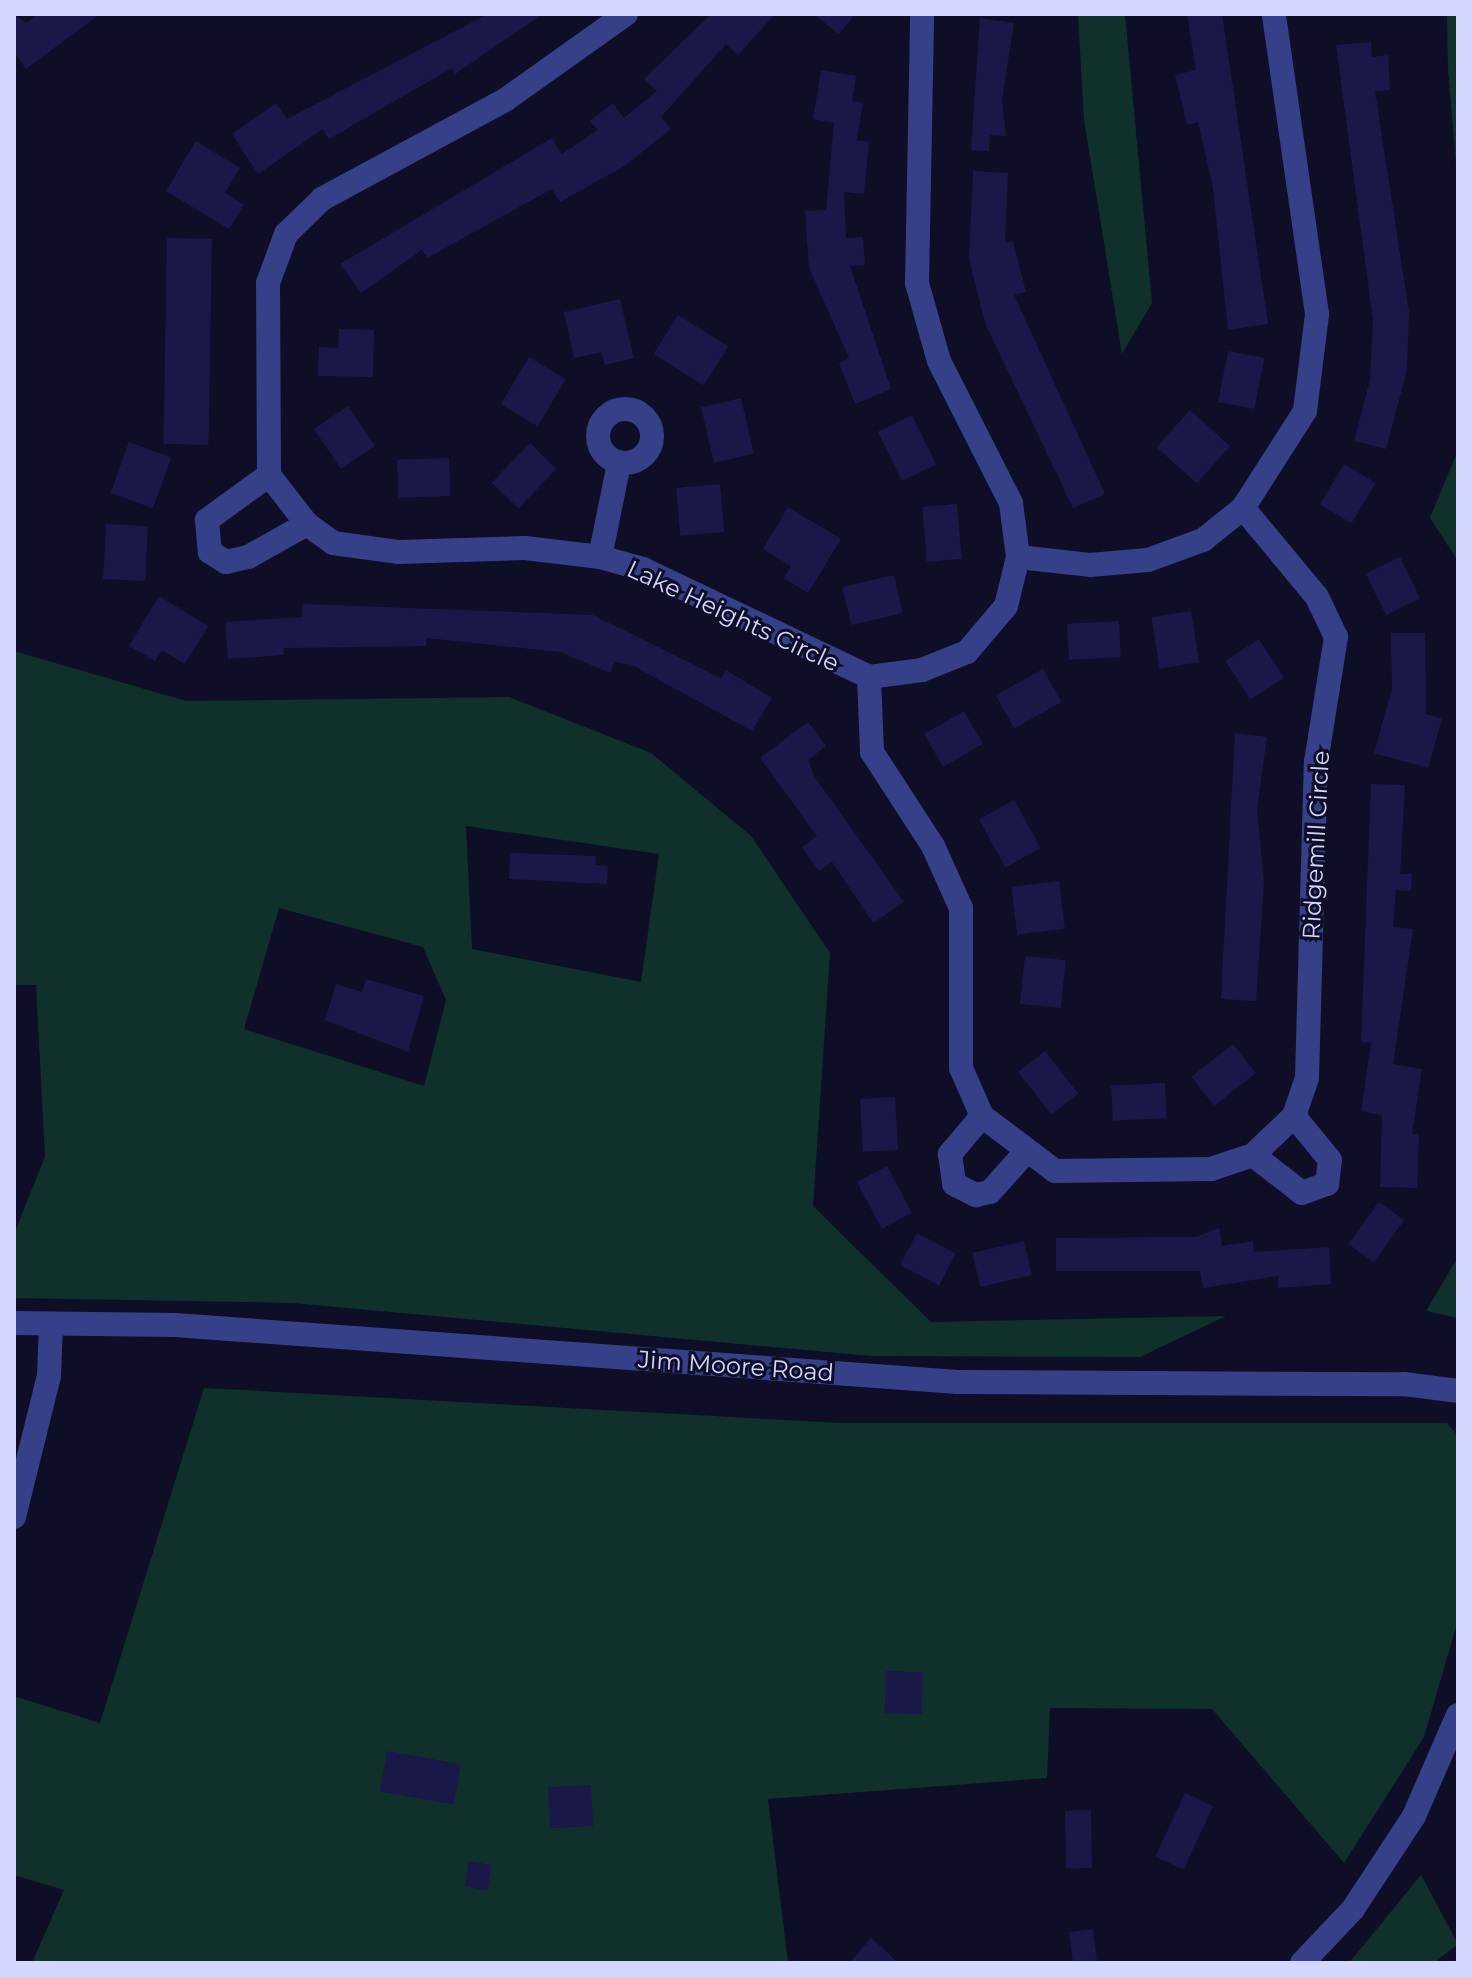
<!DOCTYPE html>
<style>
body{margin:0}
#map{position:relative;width:1472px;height:1977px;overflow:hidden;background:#0e0e27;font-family:Montserrat,sans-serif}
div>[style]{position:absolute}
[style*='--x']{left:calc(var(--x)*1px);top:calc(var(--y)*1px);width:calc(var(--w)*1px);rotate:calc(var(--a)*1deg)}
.green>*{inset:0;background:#10312b}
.building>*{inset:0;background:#1a1849;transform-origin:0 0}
.minor>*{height:24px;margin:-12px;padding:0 12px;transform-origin:12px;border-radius:12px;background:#354089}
.minor>.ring{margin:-12px;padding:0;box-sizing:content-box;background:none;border:24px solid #354089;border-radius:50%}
span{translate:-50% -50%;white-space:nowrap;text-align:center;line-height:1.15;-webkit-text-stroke:6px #0e0e27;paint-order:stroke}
.street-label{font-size:24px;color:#d3d6ff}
.frame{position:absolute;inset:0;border:16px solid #d3d6ff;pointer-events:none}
</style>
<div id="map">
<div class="green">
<div style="clip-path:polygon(1078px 14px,1125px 14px,1152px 303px,1122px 354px,1084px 120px)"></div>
<div style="clip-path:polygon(1447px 14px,1458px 14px,1458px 189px,1448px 68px)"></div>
<div style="clip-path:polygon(1458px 450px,1458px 561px,1430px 518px)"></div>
<div style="clip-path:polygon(evenodd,14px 651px,186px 701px,509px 697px,651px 753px,751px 836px,830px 953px,813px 1206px,931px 1322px,1226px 1316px,1140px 1357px,871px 1356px,293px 1303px,14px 1298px,14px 1234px,45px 1157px,36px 985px,14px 985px,14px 651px,466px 826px,659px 854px,641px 982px,472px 949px,466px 826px,14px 651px,279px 908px,423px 947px,446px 1000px,424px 1086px,244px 1029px,279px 908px)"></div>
<div style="clip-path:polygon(1458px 1257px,1458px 1318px,1426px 1311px)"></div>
<div style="clip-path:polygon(204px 1388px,839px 1423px,1447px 1423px,1458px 1436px,1458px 1620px,1424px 1737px,1344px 1863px,1212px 1709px,1050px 1708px,1047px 1778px,768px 1799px,788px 1963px,32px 1963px,64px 1890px,14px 1875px,14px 1696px,100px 1723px)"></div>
<div style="clip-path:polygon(1421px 1875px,1458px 1944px,1434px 1963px,1349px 1963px)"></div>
</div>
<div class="building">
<div style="clip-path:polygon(14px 14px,26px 23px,38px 14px,100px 14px,26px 69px,14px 52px)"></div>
<div style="clip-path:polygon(488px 14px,543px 14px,455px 74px,452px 68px,329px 139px,323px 129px,258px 174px,232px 134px,276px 103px,287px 119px)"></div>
<div style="clip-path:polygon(711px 14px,775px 14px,738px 55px,726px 44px,661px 117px,671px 129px,626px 165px,560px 202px,552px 189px,427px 258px,422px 250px,361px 293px,340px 264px,552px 138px,562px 154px,598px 130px,590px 121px,613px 103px,624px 118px,657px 91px,644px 79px)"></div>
<div style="clip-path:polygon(813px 14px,855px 14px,839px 34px)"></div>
<div style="clip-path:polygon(1187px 14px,1222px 14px,1268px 324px,1228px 330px,1213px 188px,1198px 122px,1187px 125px,1175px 75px,1196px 70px)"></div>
<div style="clip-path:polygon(980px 18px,1014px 23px,1002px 99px,1006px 136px,990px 135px,989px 151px,971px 150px)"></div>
<div style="clip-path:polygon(1371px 42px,1372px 57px,1388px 55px,1390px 90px,1375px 91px,1409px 312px,1407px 370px,1386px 449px,1354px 441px,1370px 380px,1373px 320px,1336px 45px)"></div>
<div style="clip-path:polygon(821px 70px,856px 76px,852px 101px,863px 103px,857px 140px,869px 142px,864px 194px,844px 192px,846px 238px,863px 237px,865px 265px,850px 266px,891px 389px,855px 404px,839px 363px,849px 358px,809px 268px,805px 211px,826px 210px,834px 123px,813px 119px)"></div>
<div style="clip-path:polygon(196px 141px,240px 168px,225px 193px,244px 205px,229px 229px,166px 191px)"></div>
<div style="clip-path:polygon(973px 171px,1008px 173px,1005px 243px,1013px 241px,1026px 292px,1014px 295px,1105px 494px,1073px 508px,985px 323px,969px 259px)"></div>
<div style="left:167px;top:238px;width:45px;height:206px;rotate:1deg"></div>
<div style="clip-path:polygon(620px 299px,634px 358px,605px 365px,601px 352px,574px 358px,564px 312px)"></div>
<div style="left:678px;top:315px;width:59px;height:46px;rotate:32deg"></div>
<div style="clip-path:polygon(339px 329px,374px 330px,373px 377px,318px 376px,319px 347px,338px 348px)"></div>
<div style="left:1228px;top:351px;width:37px;height:52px;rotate:11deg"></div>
<div style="left:529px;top:357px;width:43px;height:55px;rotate:31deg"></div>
<div style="left:741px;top:398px;width:57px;height:41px;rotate:77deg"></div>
<div style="left:348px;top:406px;width:48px;height:41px;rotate:56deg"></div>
<div style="left:1190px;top:410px;width:54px;height:50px;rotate:42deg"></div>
<div style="left:912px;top:415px;width:55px;height:38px;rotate:64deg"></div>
<div style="left:129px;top:442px;width:45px;height:54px;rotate:20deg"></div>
<div style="left:530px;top:443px;width:37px;height:55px;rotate:44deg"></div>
<div style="left:449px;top:458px;width:38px;height:52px;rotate:88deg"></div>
<div style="left:1344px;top:464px;width:37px;height:47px;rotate:31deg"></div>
<div style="left:720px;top:484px;width:48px;height:44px;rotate:85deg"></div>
<div style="left:957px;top:504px;width:55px;height:35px;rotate:85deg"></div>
<div style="clip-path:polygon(788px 507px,841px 539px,808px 593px,784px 578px,791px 566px,763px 549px)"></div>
<div style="left:106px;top:524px;width:42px;height:55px;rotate:3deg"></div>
<div style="left:1400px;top:557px;width:46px;height:38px;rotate:64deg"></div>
<div style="left:894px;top:575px;width:39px;height:53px;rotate:77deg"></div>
<div style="clip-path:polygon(159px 596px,208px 626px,185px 664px,162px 650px,155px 661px,129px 646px)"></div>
<div style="clip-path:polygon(303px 604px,593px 615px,721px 678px,726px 670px,772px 698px,752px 731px,632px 665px,615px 662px,610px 673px,560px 652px,426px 638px,426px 646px,283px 648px,284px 655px,228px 659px,225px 622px,302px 617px)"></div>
<div style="left:1191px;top:611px;width:52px;height:40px;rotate:81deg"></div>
<div style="left:1119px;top:621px;width:36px;height:52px;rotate:87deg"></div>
<div style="clip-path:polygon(1391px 633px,1425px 633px,1426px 714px,1442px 719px,1428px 768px,1374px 753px,1392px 689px)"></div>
<div style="left:1259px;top:639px;width:46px;height:40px;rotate:57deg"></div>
<div style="left:1043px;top:669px;width:38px;height:54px;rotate:61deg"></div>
<div style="left:964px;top:711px;width:38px;height:46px;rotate:60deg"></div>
<div style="clip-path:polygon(808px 722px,826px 746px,808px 760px,814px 776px,904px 902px,873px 923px,832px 862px,819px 871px,802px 847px,817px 836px,760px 758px)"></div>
<div style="clip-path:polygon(1235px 733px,1267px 737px,1257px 809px,1264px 884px,1256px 1001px,1221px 999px)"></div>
<div style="clip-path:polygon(1371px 784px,1405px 785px,1400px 874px,1412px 874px,1411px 891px,1396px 890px,1393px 927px,1413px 929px,1393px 1064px,1422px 1069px,1412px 1134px,1419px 1134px,1417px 1188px,1380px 1187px,1382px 1115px,1361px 1111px,1371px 1043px,1361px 1042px)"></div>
<div style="left:1014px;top:800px;width:55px;height:40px;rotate:61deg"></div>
<div style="clip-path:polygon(510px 853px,596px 856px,595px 865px,608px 866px,607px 884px,509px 879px)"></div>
<div style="left:1059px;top:881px;width:48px;height:48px;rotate:83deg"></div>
<div style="left:1025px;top:956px;width:41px;height:48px;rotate:6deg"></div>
<div style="clip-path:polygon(366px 979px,424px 996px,408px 1052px,325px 1020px,336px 984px,362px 992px)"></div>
<div style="left:1233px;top:1044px;width:37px;height:53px;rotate:52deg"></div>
<div style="left:1045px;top:1051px;width:54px;height:34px;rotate:52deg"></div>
<div style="left:1165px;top:1083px;width:35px;height:54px;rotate:87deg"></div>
<div style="left:895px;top:1097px;width:53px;height:35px;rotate:87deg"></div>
<div style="left:887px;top:1166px;width:53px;height:34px;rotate:62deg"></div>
<div style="left:1379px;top:1202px;width:31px;height:52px;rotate:36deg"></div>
<div style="clip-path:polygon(1219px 1228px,1222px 1246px,1253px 1241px,1254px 1252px,1329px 1247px,1331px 1284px,1278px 1288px,1278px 1276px,1203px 1288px,1200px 1271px,1056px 1271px,1056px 1238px,1195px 1237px)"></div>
<div style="left:917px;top:1233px;width:44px;height:36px;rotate:28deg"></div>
<div style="left:1024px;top:1241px;width:35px;height:53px;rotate:77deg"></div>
<div style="left:886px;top:1671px;width:37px;height:42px;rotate:2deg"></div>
<div style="left:387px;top:1751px;width:75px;height:41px;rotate:10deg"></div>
<div style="left:591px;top:1785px;width:41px;height:43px;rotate:87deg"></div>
<div style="left:1185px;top:1793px;width:31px;height:70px;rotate:25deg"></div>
<div style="left:1091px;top:1810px;width:58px;height:26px;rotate:89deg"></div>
<div style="left:469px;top:1861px;width:23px;height:26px;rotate:10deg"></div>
<div style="left:1093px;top:1929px;width:34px;height:24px;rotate:83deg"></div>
<div style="clip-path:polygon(871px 1938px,899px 1963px,849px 1963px)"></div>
</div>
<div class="minor">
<div style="--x:626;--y:14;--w:148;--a:144.6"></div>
<div style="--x:505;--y:100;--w:208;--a:151.6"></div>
<div style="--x:322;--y:199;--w:50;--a:135.8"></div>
<div style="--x:286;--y:234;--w:52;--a:110.2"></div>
<div style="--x:268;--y:283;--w:192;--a:89.7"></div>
<div style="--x:269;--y:475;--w:62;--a:52.2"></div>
<div style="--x:307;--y:524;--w:32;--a:36"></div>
<div style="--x:333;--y:543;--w:67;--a:7.8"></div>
<div style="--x:399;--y:552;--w:126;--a:-1.8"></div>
<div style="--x:525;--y:548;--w:76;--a:6.8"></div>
<div style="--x:600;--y:557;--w:45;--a:15.6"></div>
<div style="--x:643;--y:569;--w:250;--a:25.5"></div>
<div style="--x:869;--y:677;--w:53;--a:-7.5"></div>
<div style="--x:922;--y:670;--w:48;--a:-21.8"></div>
<div style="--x:967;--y:652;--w:60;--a:-49.7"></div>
<div style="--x:1006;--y:606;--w:50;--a:-76.2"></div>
<div style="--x:1018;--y:557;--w:54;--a:-97.4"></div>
<div style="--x:1011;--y:503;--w:159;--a:-116.9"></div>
<div style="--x:939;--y:361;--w:81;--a:-105.8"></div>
<div style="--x:917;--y:283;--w:269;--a:-88.9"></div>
<div class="ring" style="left:598px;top:409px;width:30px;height:30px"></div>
<div style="--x:269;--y:475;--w:77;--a:144"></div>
<div style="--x:207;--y:520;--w:32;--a:85"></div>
<div style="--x:210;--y:552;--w:19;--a:32"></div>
<div style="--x:226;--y:562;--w:23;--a:-13"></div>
<div style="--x:248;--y:557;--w:68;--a:-29.2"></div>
<div style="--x:600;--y:557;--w:95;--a:-78.5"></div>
<div style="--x:1018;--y:557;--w:72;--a:6.3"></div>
<div style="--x:1090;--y:565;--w:58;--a:-4.9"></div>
<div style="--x:1148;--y:560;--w:59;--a:-20"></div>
<div style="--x:1203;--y:540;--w:51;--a:-38.7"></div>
<div style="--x:1243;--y:508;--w:115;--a:-57.4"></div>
<div style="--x:1305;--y:411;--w:98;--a:-82.9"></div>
<div style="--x:1317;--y:314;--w:303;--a:-98.2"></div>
<div style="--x:869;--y:677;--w:75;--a:87.7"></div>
<div style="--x:872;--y:752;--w:112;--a:57"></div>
<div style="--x:933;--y:846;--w:68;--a:65.7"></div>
<div style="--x:961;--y:908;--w:160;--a:90"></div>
<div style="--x:961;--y:1068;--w:52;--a:66.4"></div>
<div style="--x:982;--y:1116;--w:91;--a:37"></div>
<div style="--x:1055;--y:1171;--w:156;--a:-0.7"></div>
<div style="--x:1211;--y:1169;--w:44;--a:-18.4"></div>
<div style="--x:1253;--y:1155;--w:57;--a:-43.6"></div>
<div style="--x:1294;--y:1116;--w:40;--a:-71.1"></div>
<div style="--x:1307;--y:1078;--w:316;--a:-88.4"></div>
<div style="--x:1316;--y:762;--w:127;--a:-80.9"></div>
<div style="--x:1336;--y:637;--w:44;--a:-115.4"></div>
<div style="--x:1317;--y:597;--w:116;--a:-129.7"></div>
<div style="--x:982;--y:1116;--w:50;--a:130.1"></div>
<div style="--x:950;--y:1154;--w:30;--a:82"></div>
<div style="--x:954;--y:1184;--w:25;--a:27"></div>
<div style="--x:976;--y:1195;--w:14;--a:-12"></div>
<div style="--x:990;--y:1192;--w:52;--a:-48.1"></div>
<div style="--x:1253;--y:1155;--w:62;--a:37.8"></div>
<div style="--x:1302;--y:1193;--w:27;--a:-20"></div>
<div style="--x:1327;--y:1184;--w:24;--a:-83"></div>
<div style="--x:1330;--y:1160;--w:57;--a:-129.3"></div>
<div style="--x:14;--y:1323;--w:161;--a:0.7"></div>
<div style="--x:175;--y:1325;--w:785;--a:4.16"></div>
<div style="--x:958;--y:1382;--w:446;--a:0.3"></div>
<div style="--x:1404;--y:1384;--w:54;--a:7.4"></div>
<div style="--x:14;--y:1517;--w:145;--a:-76.1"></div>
<div style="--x:49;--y:1376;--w:52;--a:-87.8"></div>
<div style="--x:1302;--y:1963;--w:74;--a:-46.6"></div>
<div style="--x:1353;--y:1909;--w:111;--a:-56.7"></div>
<div style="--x:1414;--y:1816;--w:110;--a:-66.5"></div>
</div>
<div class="street-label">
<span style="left:733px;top:616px;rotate:25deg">Lake Heights Circle</span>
<span style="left:1316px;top:845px;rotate:-87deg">Ridgemill Circle</span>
<span style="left:736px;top:1366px;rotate:4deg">Jim Moore Road</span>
</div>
<div class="frame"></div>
</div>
